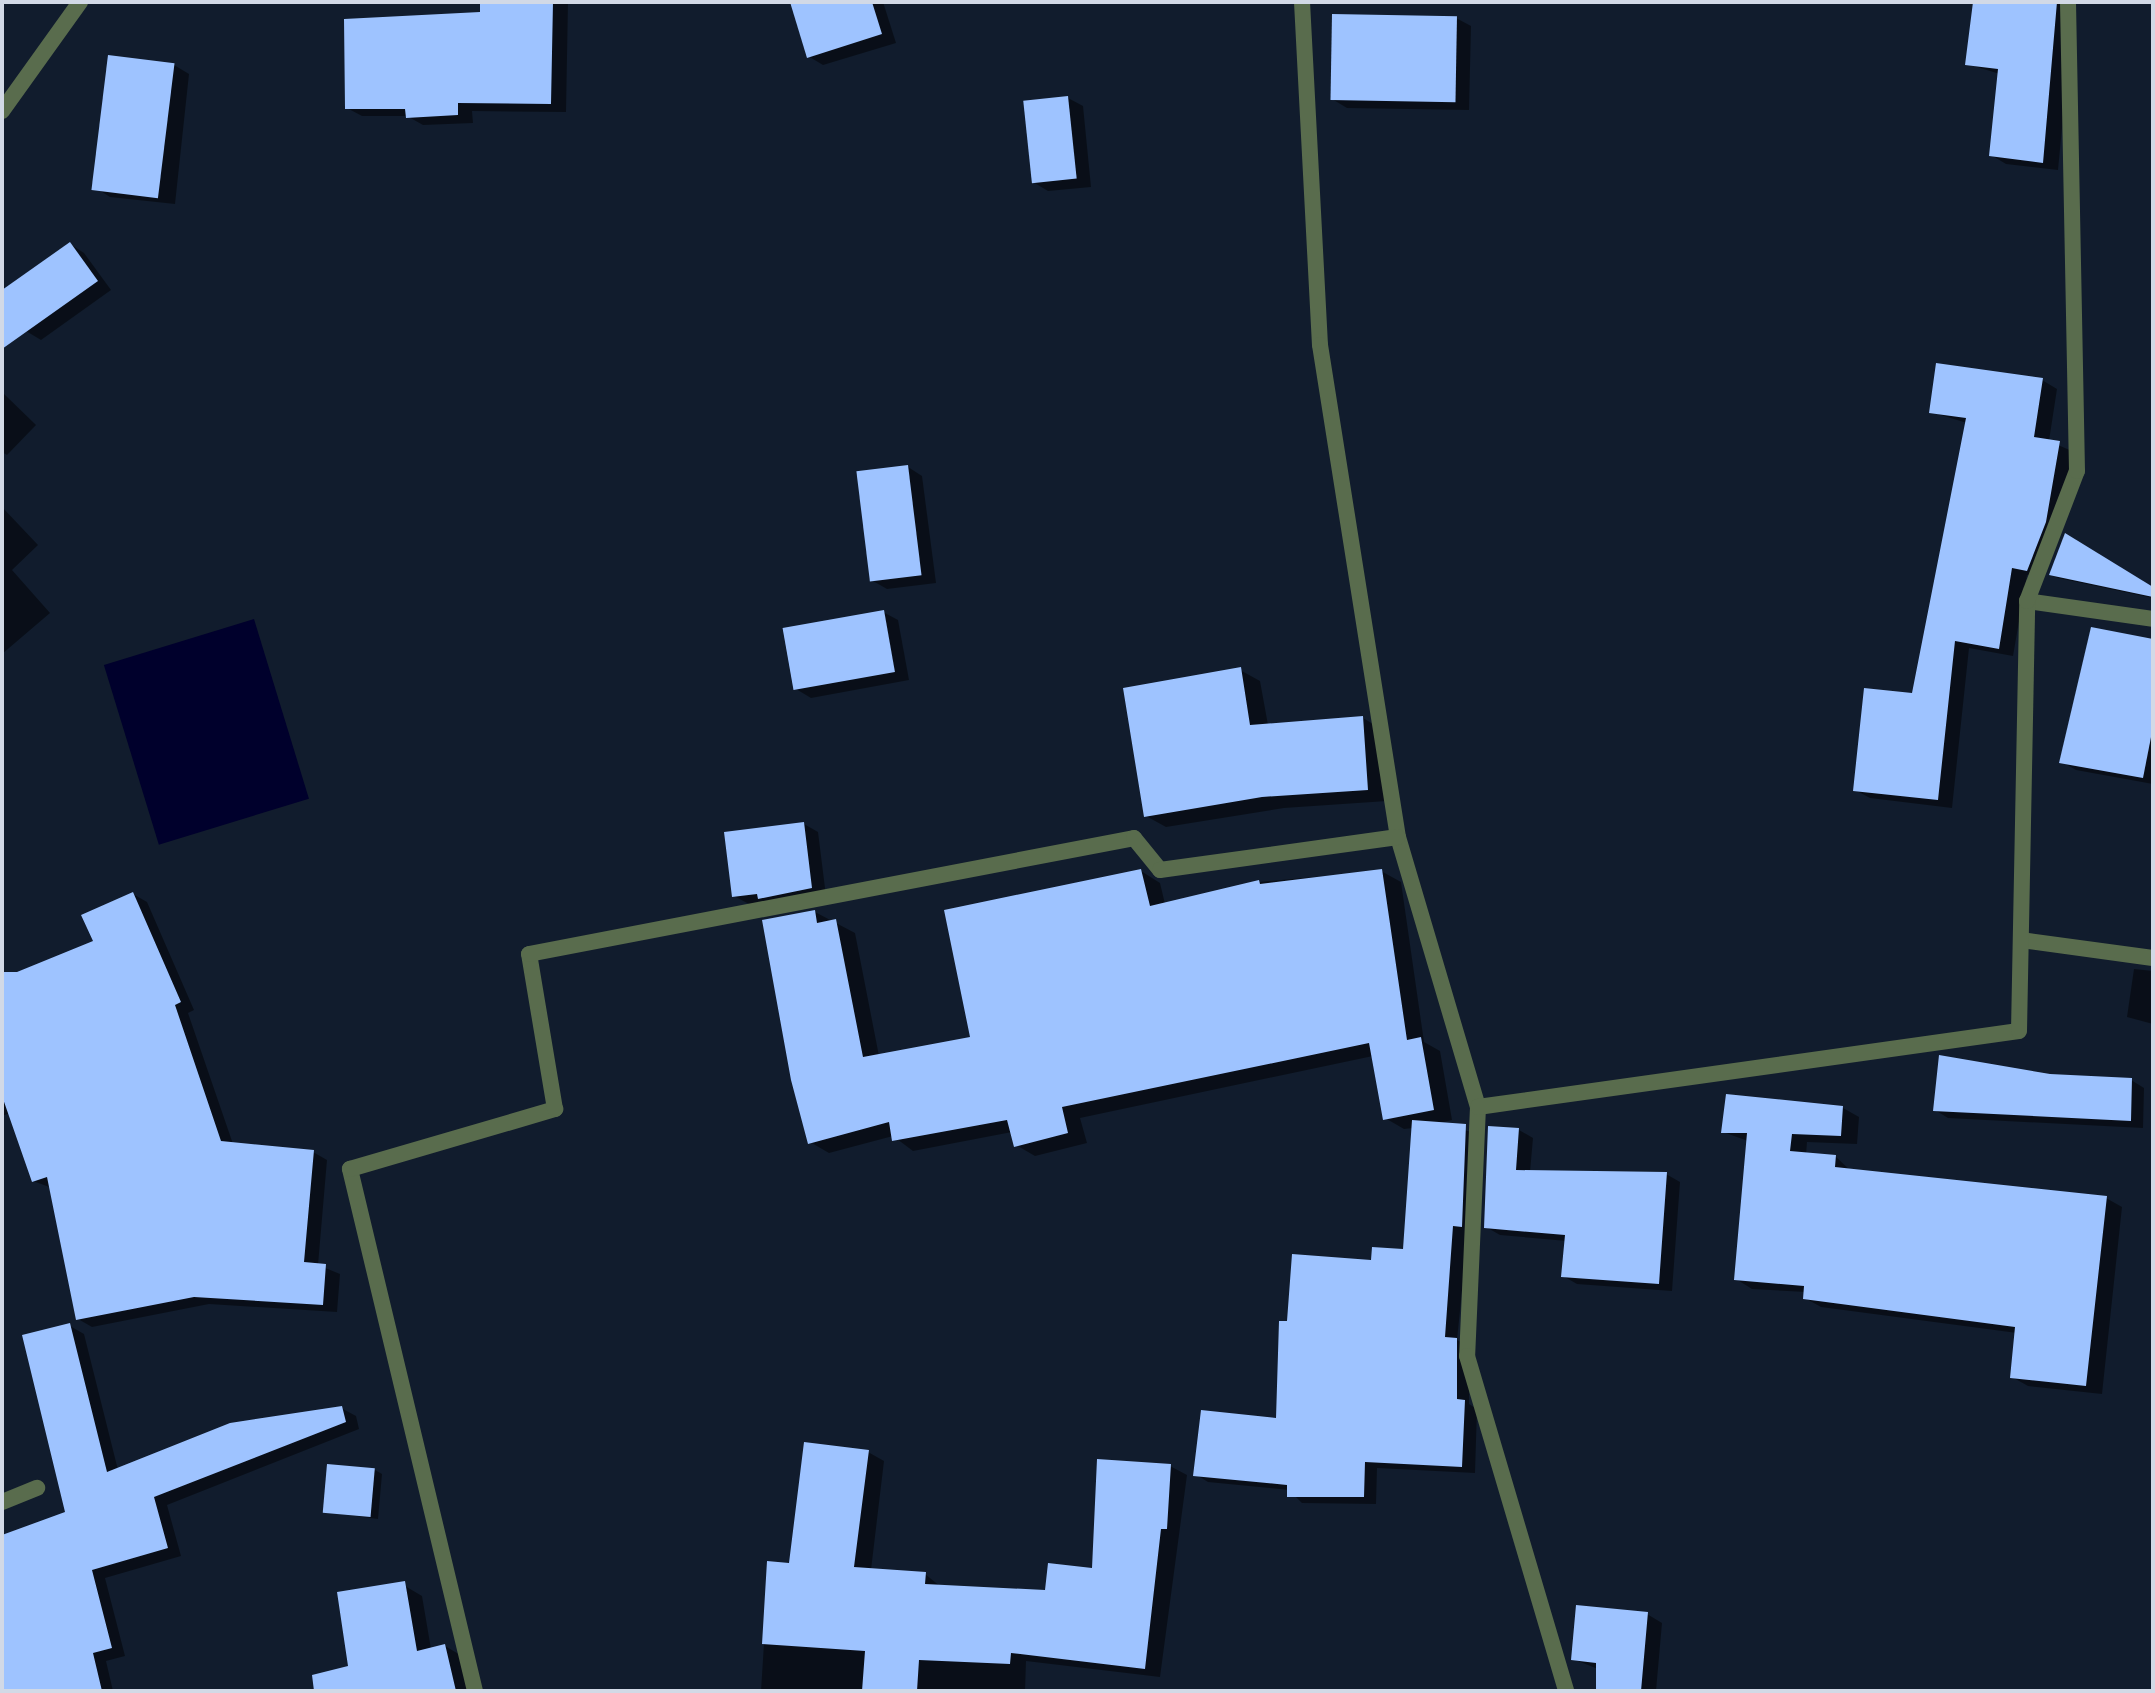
<!DOCTYPE html>
<style>
body{margin:0}
#map{position:relative;width:2155px;height:1693px;overflow:hidden;background:#111c2d;font-family:Figtree,sans-serif}
div>[style]{position:absolute}
[style*='--x']{left:calc(var(--x)*1px);top:calc(var(--y)*1px);width:calc(var(--w)*1px);rotate:calc(var(--a)*1deg)}
.water>*{inset:0;background:#00002c;transform-origin:0 0}
.shadow>*{inset:0;background:#0007}
.building>*{inset:0;background:#9ec3ff;transform-origin:0 0}
.minor>*{height:16px;margin:-8px;padding:0 8px;transform-origin:8px;border-radius:8px;background:#596c4d}
span{translate:-50% -50%;white-space:nowrap;text-align:center;line-height:1.15;-webkit-text-stroke:8px #081223;paint-order:stroke}
.frame{position:absolute;inset:0;border:4px solid #d2d9e6;pointer-events:none}
</style>
<div id="map">
<div class="water">
<div style="left:254px;top:619px;width:188px;height:157px;rotate:73deg"></div>
</div>
<div class="shadow">
<div style="clip-path:polygon(482px 2px,568px 2px,566px 112px,472px 111px,473px 123px,423px 125px,407px 116px,362px 116px,347px 108px,482px 14px)"></div>
<div style="clip-path:polygon(812px 2px,883px 2px,896px 43px,823px 65px,808px 56px)"></div>
<div style="clip-path:polygon(1975px 2px,2074px 2px,2058px 170px,2006px 164px,1991px 155px,2000px 74px,1967px 64px)"></div>
<div style="clip-path:polygon(1456px 18px,1471px 26px,1469px 110px,1347px 108px,1332px 99px)"></div>
<div style="clip-path:polygon(174px 65px,189px 74px,175px 204px,110px 197px,96px 188px)"></div>
<div style="clip-path:polygon(1068px 98px,1083px 106px,1091px 187px,1048px 191px,1033px 182px)"></div>
<div style="clip-path:polygon(70px 244px,84px 253px,111px 290px,41px 340px,26px 331px,2px 293px)"></div>
<div style="clip-path:polygon(2042px 380px,2057px 389px,2049px 441px,2074px 452px,2042px 578px,2027px 575px,2013px 656px,1969px 648px,1952px 808px,1870px 798px,1855px 790px,1914px 695px,1967px 423px,1931px 412px)"></div>
<div style="clip-path:polygon(2px 392px,36px 425px,7px 455px,2px 452px)"></div>
<div style="clip-path:polygon(908px 467px,922px 476px,936px 583px,887px 589px,873px 581px)"></div>
<div style="clip-path:polygon(2px 507px,38px 545px,12px 570px,50px 613px,2px 654px)"></div>
<div style="clip-path:polygon(2051px 575px,2153px 589px,2153px 598px,2058px 578px)"></div>
<div style="clip-path:polygon(883px 612px,898px 620px,909px 680px,811px 698px,796px 689px)"></div>
<div style="clip-path:polygon(2153px 641px,2153px 784px,2076px 770px,2062px 762px)"></div>
<div style="clip-path:polygon(1240px 670px,1260px 681px,1268px 725px,1363px 718px,1383px 730px,1387px 801px,1284px 808px,1166px 827px,1146px 816px)"></div>
<div style="clip-path:polygon(804px 824px,818px 832px,826px 896px,749px 904px,734px 896px)"></div>
<div style="clip-path:polygon(1141px 871px,1160px 883px,1165px 904px,1259px 882px,1381px 871px,1401px 882px,1424px 1042px,1440px 1051px,1452px 1120px,1440px 1123px,1478px 1134px,1457px 1340px,1469px 1347px,1469px 1404px,1477px 1409px,1475px 1473px,1377px 1468px,1376px 1504px,1302px 1503px,1289px 1490px,1208px 1482px,1195px 1474px,1278px 1421px,1289px 1324px,1373px 1262px,1405px 1251px,1413px 1128px,1404px 1129px,1385px 1118px,1373px 1056px,1080px 1118px,1087px 1143px,1035px 1156px,1016px 1145px,1012px 1132px,913px 1151px,893px 1136px,829px 1153px,810px 1142px,815px 912px,855px 933px,879px 1056px,972px 1039px)"></div>
<div style="clip-path:polygon(133px 894px,147px 902px,194px 1010px,188px 1013px,233px 1144px,313px 1152px,327px 1160px,318px 1265px,340px 1274px,337px 1312px,209px 1304px,92px 1327px,78px 1319px,52px 1188px,33px 1181px,10px 1113px,2px 1116px,2px 989px,96px 943px)"></div>
<div style="clip-path:polygon(2134px 969px,2153px 971px,2153px 1024px,2127px 1017px)"></div>
<div style="clip-path:polygon(2050px 1076px,2131px 1080px,2144px 1088px,2143px 1128px,1948px 1118px,1935px 1110px)"></div>
<div style="clip-path:polygon(1843px 1108px,1859px 1117px,1857px 1144px,1807px 1142px,1806px 1155px,1836px 1157px,1851px 1171px,2106px 1198px,2122px 1207px,2102px 1394px,2028px 1386px,2012px 1377px,2017px 1333px,1821px 1307px,1805px 1298px,1806px 1292px,1752px 1289px,1736px 1279px,1748px 1141px,1723px 1132px)"></div>
<div style="clip-path:polygon(1490px 1128px,1519px 1130px,1533px 1138px,1530px 1172px,1666px 1174px,1680px 1182px,1672px 1291px,1577px 1284px,1563px 1276px,1567px 1241px,1500px 1235px,1486px 1227px)"></div>
<div style="clip-path:polygon(70px 1326px,84px 1334px,118px 1470px,341px 1408px,356px 1416px,359px 1429px,167px 1505px,181px 1556px,105px 1578px,125px 1656px,106px 1661px,113px 1691px,2px 1691px,2px 1537px,67px 1513px)"></div>
<div style="clip-path:polygon(868px 1452px,884px 1461px,871px 1570px,925px 1574px,941px 1587px,1047px 1592px,1093px 1570px,1170px 1466px,1187px 1475px,1160px 1677px,1026px 1661px,1025px 1691px,761px 1691px,769px 1563px,791px 1565px)"></div>
<div style="clip-path:polygon(375px 1470px,382px 1474px,378px 1519px,326px 1512px)"></div>
<div style="clip-path:polygon(405px 1586px,422px 1596px,431px 1649px,445px 1646px,462px 1656px,470px 1691px,323px 1691px,350px 1668px)"></div>
<div style="clip-path:polygon(1647px 1614px,1662px 1623px,1656px 1691px,1598px 1691px,1598px 1669px,1573px 1659px)"></div>
</div>
<div class="building">
<div style="clip-path:polygon(480px 2px,553px 2px,551px 104px,458px 103px,458px 115px,406px 118px,405px 109px,345px 109px,344px 19px,480px 12px)"></div>
<div style="clip-path:polygon(790px 2px,872px 2px,882px 34px,807px 58px)"></div>
<div style="clip-path:polygon(1973px 2px,2057px 2px,2043px 163px,1989px 156px,1998px 69px,1965px 65px)"></div>
<div style="left:1332px;top:14px;width:125px;height:86px;rotate:1deg"></div>
<div style="left:108px;top:55px;width:67px;height:136px;rotate:7deg"></div>
<div style="left:1068px;top:96px;width:83px;height:45px;rotate:84deg"></div>
<div style="clip-path:polygon(70px 242px,98px 281px,2px 349px,2px 290px)"></div>
<div style="clip-path:polygon(1936px 363px,2043px 378px,2034px 437px,2060px 441px,2046px 522px,2027px 571px,2012px 568px,1999px 649px,1955px 641px,1938px 800px,1853px 791px,1864px 688px,1912px 693px,1966px 418px,1929px 413px)"></div>
<div style="left:908px;top:465px;width:111px;height:52px;rotate:83deg"></div>
<div style="clip-path:polygon(2065px 533px,2153px 587px,2153px 597px,2049px 575px)"></div>
<div style="left:884px;top:610px;width:63px;height:103px;rotate:80deg"></div>
<div style="clip-path:polygon(2091px 627px,2153px 639px,2153px 727px,2143px 778px,2059px 763px)"></div>
<div style="clip-path:polygon(1241px 667px,1250px 725px,1363px 716px,1368px 790px,1262px 797px,1144px 817px,1123px 688px)"></div>
<div style="clip-path:polygon(804px 822px,812px 888px,758px 899px,757px 894px,732px 897px,724px 832px)"></div>
<div style="clip-path:polygon(1141px 869px,1150px 906px,1259px 880px,1260px 884px,1382px 869px,1407px 1040px,1421px 1037px,1434px 1110px,1383px 1120px,1369px 1043px,1062px 1107px,1068px 1133px,1014px 1147px,1007px 1120px,892px 1141px,889px 1122px,808px 1144px,791px 1080px,762px 920px,815px 910px,817px 923px,836px 919px,863px 1057px,970px 1037px,944px 910px)"></div>
<div style="clip-path:polygon(133px 892px,181px 1002px,175px 1005px,221px 1141px,314px 1150px,304px 1262px,326px 1264px,323px 1305px,194px 1297px,76px 1320px,47px 1177px,32px 1182px,2px 1096px,2px 972px,17px 972px,93px 941px,81px 915px)"></div>
<div style="clip-path:polygon(1939px 1055px,2050px 1074px,2132px 1078px,2131px 1121px,1933px 1111px)"></div>
<div style="clip-path:polygon(1726px 1094px,1843px 1106px,1841px 1136px,1792px 1134px,1790px 1151px,1836px 1155px,1835px 1167px,2107px 1196px,2086px 1386px,2010px 1378px,2015px 1327px,1803px 1299px,1804px 1286px,1734px 1280px,1747px 1133px,1721px 1133px)"></div>
<div style="clip-path:polygon(1412px 1120px,1466px 1124px,1462px 1227px,1453px 1226px,1445px 1337px,1457px 1338px,1457px 1399px,1465px 1400px,1462px 1467px,1365px 1462px,1364px 1497px,1287px 1497px,1287px 1485px,1193px 1476px,1201px 1410px,1276px 1418px,1279px 1321px,1287px 1321px,1292px 1254px,1371px 1260px,1372px 1247px,1403px 1249px)"></div>
<div style="clip-path:polygon(1488px 1126px,1519px 1128px,1516px 1170px,1667px 1172px,1659px 1284px,1561px 1277px,1565px 1235px,1484px 1228px)"></div>
<div style="clip-path:polygon(70px 1323px,107px 1472px,230px 1423px,342px 1406px,346px 1422px,154px 1497px,168px 1548px,92px 1570px,112px 1648px,93px 1653px,102px 1691px,2px 1691px,2px 1535px,65px 1512px,22px 1335px)"></div>
<div style="clip-path:polygon(804px 1442px,869px 1450px,854px 1567px,926px 1572px,925px 1584px,1045px 1590px,1048px 1563px,1092px 1568px,1097px 1459px,1171px 1464px,1167px 1529px,1161px 1529px,1145px 1669px,1011px 1653px,1010px 1664px,919px 1660px,917px 1691px,862px 1691px,865px 1651px,762px 1644px,767px 1561px,789px 1563px)"></div>
<div style="left:327px;top:1464px;width:48px;height:49px;rotate:5deg"></div>
<div style="clip-path:polygon(405px 1581px,417px 1651px,445px 1644px,456px 1691px,314px 1691px,312px 1675px,348px 1666px,337px 1592px)"></div>
<div style="clip-path:polygon(1576px 1605px,1648px 1612px,1641px 1691px,1596px 1691px,1596px 1663px,1571px 1660px)"></div>
</div>
<div class="minor">
<div style="--x:1302;--y:2;--w:343;--a:87"></div>
<div style="--x:1320;--y:345;--w:498;--a:81"></div>
<div style="--x:1398;--y:837;--w:282;--a:73.5"></div>
<div style="--x:1478;--y:1107;--w:249;--a:92.5"></div>
<div style="--x:1467;--y:1356;--w:349;--a:73.5"></div>
<div style="--x:2;--y:111;--w:134;--a:-54.4"></div>
<div style="--x:2027;--y:601;--w:127;--a:8.1"></div>
<div style="--x:2021;--y:940;--w:133;--a:7.8"></div>
<div style="--x:1478;--y:1107;--w:546;--a:-8"></div>
<div style="--x:2019;--y:1031;--w:430;--a:-88.9"></div>
<div style="--x:2027;--y:601;--w:139;--a:-69"></div>
<div style="--x:2077;--y:471;--w:469;--a:-91.1"></div>
<div style="--x:2;--y:1502;--w:38;--a:-22"></div>
<div style="--x:475;--y:1691;--w:537;--a:-103.47"></div>
<div style="--x:350;--y:1169;--w:214;--a:-16.3"></div>
<div style="--x:555;--y:1109;--w:157;--a:-99.5"></div>
<div style="--x:529;--y:954;--w:616;--a:-10.85"></div>
<div style="--x:1134;--y:838;--w:41;--a:50.9"></div>
<div style="--x:1160;--y:870;--w:240;--a:-7.9"></div>
</div>
<div class="frame"></div>
</div>
